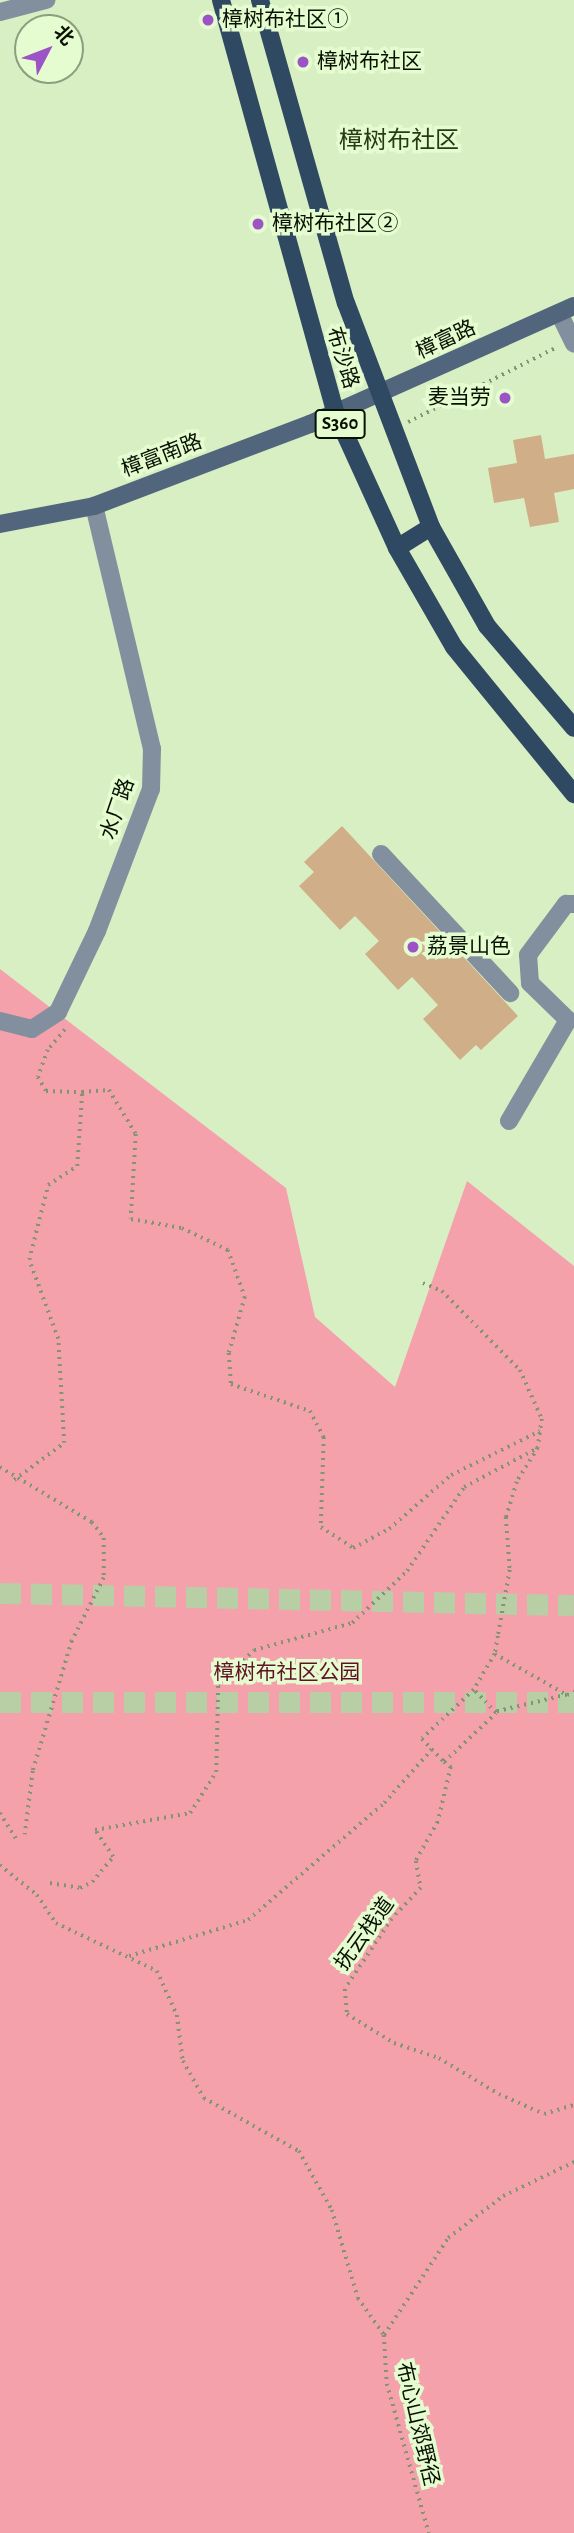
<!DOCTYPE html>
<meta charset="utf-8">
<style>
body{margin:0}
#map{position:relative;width:574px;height:2533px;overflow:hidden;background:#d7efc2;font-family:"Alegreya Sans","Noto Sans SC",sans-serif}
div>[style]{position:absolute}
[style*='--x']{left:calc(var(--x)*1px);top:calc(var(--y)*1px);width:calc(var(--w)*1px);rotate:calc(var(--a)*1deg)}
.green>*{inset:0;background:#f5a1ac}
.building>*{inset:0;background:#d0af88}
.highway-tunnel>*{height:21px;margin-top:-10.5px;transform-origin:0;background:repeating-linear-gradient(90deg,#b8cea5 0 21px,transparent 0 31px)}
.path>*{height:3.5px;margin-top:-1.75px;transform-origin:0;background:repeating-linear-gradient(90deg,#829473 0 2px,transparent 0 7px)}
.street>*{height:18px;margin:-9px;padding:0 9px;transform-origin:9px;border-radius:9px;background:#818f9f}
.secondary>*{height:18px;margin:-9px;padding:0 9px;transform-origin:9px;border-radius:9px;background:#51667c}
.primary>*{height:18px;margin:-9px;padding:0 9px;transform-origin:9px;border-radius:9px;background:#304963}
.dots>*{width:19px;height:19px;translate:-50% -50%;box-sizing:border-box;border:4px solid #e4fccf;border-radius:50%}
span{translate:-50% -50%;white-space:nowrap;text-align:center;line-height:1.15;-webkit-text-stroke:7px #e4fccf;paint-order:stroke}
.shield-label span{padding:2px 5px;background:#e4fccf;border:2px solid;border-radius:5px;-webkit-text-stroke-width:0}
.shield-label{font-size:19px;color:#091103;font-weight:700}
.poi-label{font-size:21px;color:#091103}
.left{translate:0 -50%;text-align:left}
.right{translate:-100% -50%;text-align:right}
.street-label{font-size:21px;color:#091103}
.park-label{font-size:21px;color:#611126}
.quarter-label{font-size:24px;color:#283a15}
.north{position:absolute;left:14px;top:14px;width:70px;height:70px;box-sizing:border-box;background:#e4fccf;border:2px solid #8c9e7d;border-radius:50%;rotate:48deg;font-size:19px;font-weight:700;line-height:28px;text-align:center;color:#091103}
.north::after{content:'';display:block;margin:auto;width:24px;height:32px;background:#9b53c6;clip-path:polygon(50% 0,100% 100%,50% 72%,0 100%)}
</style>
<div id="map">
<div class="green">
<div style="clip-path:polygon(0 969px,286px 1188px,315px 1317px,395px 1387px,467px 1181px,574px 1266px,574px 2533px,0 2533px)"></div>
</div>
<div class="building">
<div style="clip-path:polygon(541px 435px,545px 459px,574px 454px,574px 489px,554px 493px,559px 522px,530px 527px,524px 498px,494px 503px,488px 468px,517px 463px,513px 440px)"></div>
<div style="clip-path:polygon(342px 826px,518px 1016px,481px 1050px,476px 1045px,460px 1060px,423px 1019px,438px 1005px,412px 977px,398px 990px,365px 954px,379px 941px,355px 916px,340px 930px,299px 886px,314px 872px,304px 862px)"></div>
</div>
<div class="highway-tunnel">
<div style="--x:0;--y:1593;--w:574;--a:1.2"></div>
<div style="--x:0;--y:1702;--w:574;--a:0"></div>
</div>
<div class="path">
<div style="--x:408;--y:422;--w:167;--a:-26.7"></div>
<div style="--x:65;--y:1030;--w:26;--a:130"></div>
<div style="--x:48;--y:1050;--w:29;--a:110"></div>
<div style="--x:38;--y:1077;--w:16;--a:60"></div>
<div style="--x:46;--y:1091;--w:36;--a:2"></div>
<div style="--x:423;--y:1283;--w:21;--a:23"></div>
<div style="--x:442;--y:1291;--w:111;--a:45.4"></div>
<div style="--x:520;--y:1370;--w:54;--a:65.8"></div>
<div style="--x:542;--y:1419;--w:29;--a:98"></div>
<div style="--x:0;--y:1467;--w:107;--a:30.9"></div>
<div style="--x:92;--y:1522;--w:20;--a:53"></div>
<div style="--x:104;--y:1538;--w:40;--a:90"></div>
<div style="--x:104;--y:1578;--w:71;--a:116.9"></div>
<div style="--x:72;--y:1641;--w:136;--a:106.7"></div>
<div style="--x:33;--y:1771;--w:64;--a:97.2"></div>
<div style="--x:14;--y:1480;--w:62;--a:-36.5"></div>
<div style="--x:64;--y:1443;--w:104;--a:-93.3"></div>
<div style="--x:58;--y:1339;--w:84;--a:-110.2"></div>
<div style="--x:29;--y:1260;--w:77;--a:-75.8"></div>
<div style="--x:48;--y:1185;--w:35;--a:-33"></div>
<div style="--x:77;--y:1166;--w:74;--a:-86.1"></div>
<div style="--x:82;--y:1092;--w:27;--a:-4"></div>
<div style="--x:109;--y:1090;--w:52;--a:58.5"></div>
<div style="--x:136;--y:1134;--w:85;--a:93.4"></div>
<div style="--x:131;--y:1219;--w:52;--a:10"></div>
<div style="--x:182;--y:1228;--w:51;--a:25.6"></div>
<div style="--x:228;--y:1250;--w:50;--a:70.1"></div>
<div style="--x:245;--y:1297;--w:58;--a:105.9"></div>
<div style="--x:229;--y:1353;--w:31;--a:86"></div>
<div style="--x:231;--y:1384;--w:83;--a:18.9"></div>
<div style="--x:310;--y:1411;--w:30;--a:62"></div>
<div style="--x:324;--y:1437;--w:90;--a:91.9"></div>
<div style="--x:321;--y:1527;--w:38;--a:33"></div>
<div style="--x:353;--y:1548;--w:41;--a:-27.8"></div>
<div style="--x:389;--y:1529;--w:82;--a:-41.1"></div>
<div style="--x:451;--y:1475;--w:99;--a:-26.3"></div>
<div style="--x:495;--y:1654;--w:83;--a:29.7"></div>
<div style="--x:567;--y:1695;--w:73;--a:166.5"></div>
<div style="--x:567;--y:1695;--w:8;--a:-23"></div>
<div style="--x:444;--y:1762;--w:71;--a:-43.3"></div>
<div style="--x:496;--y:1713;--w:32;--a:-134"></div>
<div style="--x:474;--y:1690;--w:71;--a:136.7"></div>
<div style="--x:422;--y:1739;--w:32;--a:46"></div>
<div style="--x:444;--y:1762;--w:9;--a:36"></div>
<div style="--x:451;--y:1767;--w:57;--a:103.3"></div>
<div style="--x:438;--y:1822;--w:45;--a:119.4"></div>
<div style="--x:416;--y:1861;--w:27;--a:80"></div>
<div style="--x:421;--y:1888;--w:42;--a:133.1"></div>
<div style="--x:392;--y:1919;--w:84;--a:123.9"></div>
<div style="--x:345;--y:1989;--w:25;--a:85"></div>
<div style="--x:347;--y:2014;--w:55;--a:31.7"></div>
<div style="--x:394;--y:2043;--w:47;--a:18.4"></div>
<div style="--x:439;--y:2058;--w:70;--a:31"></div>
<div style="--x:499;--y:2094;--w:49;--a:24"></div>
<div style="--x:544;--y:2114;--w:31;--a:-17"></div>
<div style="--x:0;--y:1813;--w:31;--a:58"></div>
<div style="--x:0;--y:1865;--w:48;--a:39"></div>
<div style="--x:37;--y:1895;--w:34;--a:56"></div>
<div style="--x:56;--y:1923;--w:112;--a:25.4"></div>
<div style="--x:157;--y:1971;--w:48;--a:65.6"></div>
<div style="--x:177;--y:2015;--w:46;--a:82.6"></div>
<div style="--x:183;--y:2061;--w:43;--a:60.4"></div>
<div style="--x:204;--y:2098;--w:109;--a:29.2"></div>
<div style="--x:299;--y:2151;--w:68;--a:60.8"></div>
<div style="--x:332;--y:2210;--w:92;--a:73.5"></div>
<div style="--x:358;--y:2298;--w:45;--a:54.9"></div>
<div style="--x:384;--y:2335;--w:49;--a:86.5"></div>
<div style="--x:387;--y:2384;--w:155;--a:74.3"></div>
<div style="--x:50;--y:1883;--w:30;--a:9"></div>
<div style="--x:80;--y:1888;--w:13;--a:-27"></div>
<div style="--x:92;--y:1882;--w:33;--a:-50"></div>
<div style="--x:113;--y:1857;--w:32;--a:-124"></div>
<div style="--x:95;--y:1830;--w:97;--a:-10.1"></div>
<div style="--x:190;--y:1813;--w:49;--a:-57.6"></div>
<div style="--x:216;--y:1772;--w:87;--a:-88.7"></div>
<div style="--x:218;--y:1685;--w:50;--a:-44.2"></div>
<div style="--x:254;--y:1650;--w:102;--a:-15.4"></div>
<div style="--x:352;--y:1623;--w:76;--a:-43.4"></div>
<div style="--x:407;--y:1571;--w:102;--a:-55.8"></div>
<div style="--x:464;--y:1487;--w:84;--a:-27.8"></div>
<div style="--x:538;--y:1448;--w:40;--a:122"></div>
<div style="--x:517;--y:1482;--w:37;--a:107"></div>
<div style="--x:506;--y:1517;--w:53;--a:85.7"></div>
<div style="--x:510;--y:1570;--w:67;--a:100.3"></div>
<div style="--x:498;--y:1636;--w:18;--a:99"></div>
<div style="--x:495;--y:1654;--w:42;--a:120.3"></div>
<div style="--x:129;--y:1956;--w:124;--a:-16.8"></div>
<div style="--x:248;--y:1920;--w:179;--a:-40.7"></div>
<div style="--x:384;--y:1803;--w:72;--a:-48.4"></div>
<div style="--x:384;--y:2335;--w:116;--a:-56.6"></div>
<div style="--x:448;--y:2238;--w:69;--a:-37.4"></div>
<div style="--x:503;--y:2196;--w:79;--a:-25.6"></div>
</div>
<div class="street">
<div style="--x:0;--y:12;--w:48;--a:-14.6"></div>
<div style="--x:559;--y:313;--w:34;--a:64"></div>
<div style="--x:381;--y:854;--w:190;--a:47.1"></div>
<div style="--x:0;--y:1021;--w:33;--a:14"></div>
<div style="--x:32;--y:1029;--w:31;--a:-33"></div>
<div style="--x:58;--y:1012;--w:90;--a:-64.3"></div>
<div style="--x:97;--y:931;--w:152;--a:-69.2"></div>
<div style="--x:151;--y:789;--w:40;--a:-88.6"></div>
<div style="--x:152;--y:749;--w:250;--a:-103.4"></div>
<div style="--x:509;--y:1121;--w:117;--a:-59.7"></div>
<div style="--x:568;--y:1020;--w:53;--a:-135.8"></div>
<div style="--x:530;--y:983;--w:28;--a:-94"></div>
<div style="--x:528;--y:955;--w:64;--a:-53.3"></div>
<div style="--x:566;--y:904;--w:8;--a:0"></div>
</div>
<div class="secondary">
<div style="--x:0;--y:524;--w:96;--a:-10.8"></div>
<div style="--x:94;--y:506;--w:231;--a:-20.8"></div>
<div style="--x:310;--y:424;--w:289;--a:-24.1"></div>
</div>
<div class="primary">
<div style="--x:221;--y:0;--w:430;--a:74.5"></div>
<div style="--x:336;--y:414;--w:147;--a:65.5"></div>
<div style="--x:397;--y:548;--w:114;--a:60.1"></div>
<div style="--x:454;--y:647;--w:190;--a:50.8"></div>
<div style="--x:260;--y:0;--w:315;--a:74.2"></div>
<div style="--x:346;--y:303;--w:240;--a:69.2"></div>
<div style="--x:431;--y:527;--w:114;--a:60.5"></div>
<div style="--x:487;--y:626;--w:134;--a:49.5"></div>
<div style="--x:397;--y:548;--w:40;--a:-32"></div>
</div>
<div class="dots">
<div style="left:208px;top:20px;background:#9b53c6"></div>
<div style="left:303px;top:62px;background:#9b53c6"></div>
<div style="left:258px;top:224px;background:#9b53c6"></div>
<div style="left:505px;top:398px;background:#9b53c6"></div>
<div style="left:413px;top:947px;background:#9b53c6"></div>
</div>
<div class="shield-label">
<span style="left:340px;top:424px">S360</span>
</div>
<div class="poi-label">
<span class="left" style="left:222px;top:20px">樟树布社区①</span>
<span class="left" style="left:317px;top:62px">樟树布社区</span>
<span class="left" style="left:272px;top:224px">樟树布社区②</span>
<span class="right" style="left:491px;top:398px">麦当劳</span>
<span class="left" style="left:427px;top:947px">荔景山色</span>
</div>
<div class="street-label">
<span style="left:446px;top:340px;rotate:-25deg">樟富路</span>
<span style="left:342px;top:358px;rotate:73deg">布沙路</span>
<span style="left:162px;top:456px;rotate:-21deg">樟富南路</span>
<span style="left:118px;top:809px;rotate:-71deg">水厂路</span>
<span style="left:365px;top:1934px;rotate:-54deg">抚云栈道</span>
<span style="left:417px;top:2424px;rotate:77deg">布心山郊野径</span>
</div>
<div class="park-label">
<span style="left:287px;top:1673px">樟树布社区公园</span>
</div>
<div class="quarter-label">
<span style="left:399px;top:142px">樟树布社区</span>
</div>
<div class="north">北</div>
</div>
